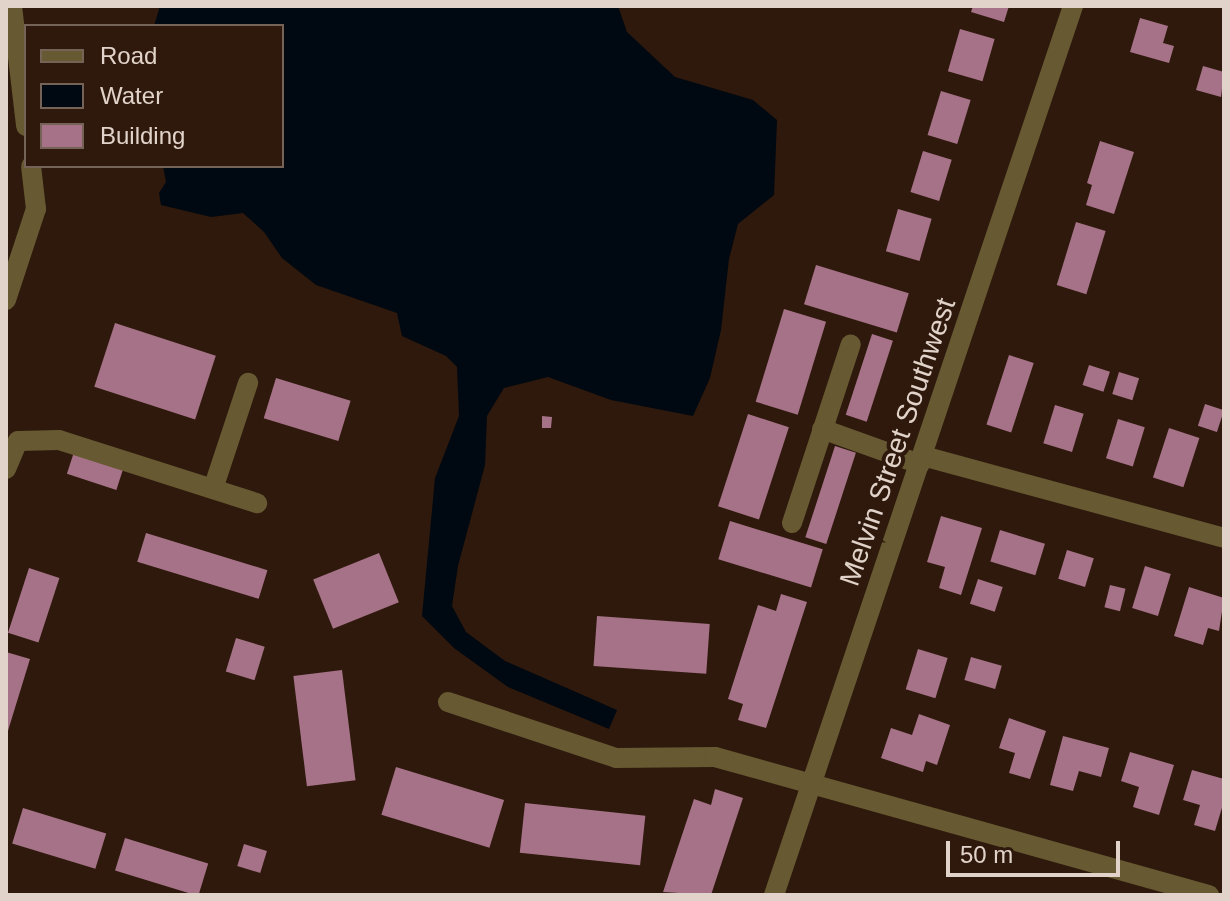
<!DOCTYPE html>
<style>
body{margin:0}
#map{position:relative;width:1230px;height:901px;overflow:hidden;background:#2e190c;font-family:Helvetica,sans-serif}
div>[style]{position:absolute}
[style*='--x']{left:calc(var(--x)*1px);top:calc(var(--y)*1px);width:calc(var(--w)*1px);rotate:calc(var(--a)*1deg)}
.water>*{inset:0;background:#000911}
.building>*{inset:0;background:#a67288;transform-origin:0 0}
.minor>*{height:20px;margin:-10px;padding:0 10px;transform-origin:10px;border-radius:10px;background:#675932}
span{translate:-50% -50%;white-space:nowrap;text-align:center;line-height:1.15;-webkit-text-stroke:8px #2e190c;paint-order:stroke}
.street-label{font-size:28px;color:#e2d3ca}
.frame{position:absolute;inset:0;border:8px solid #e2d3ca;pointer-events:none}
.legend{position:absolute;left:24px;top:24px;width:260px;height:144px;box-sizing:border-box;background:#2e190c;border:2px solid #766358;margin:0;padding:10px 14px;list-style:none;font-size:24px;color:#e2d3ca}
.legend li{display:flex;align-items:center;gap:16px;height:40px}
.legend b{width:40px;border:2px solid #766358}
.scale{position:absolute;left:946px;top:841px;width:174px;height:36px;box-sizing:border-box;border:4px solid #e2d3ca;border-top:0;padding-left:10px;font-size:24px;line-height:28px;white-space:nowrap;color:#e2d3ca;-webkit-text-stroke:6px #2e190c;paint-order:stroke}
</style>
<div id="map">
<div class="water">
<div style="clip-path:polygon(160px 6px,618px 6px,627px 32px,675px 77px,753px 100px,777px 120px,774px 195px,738px 224px,729px 259px,721px 330px,710px 378px,693px 416px,611px 400px,548px 377px,504px 388px,487px 416px,485px 465px,458px 566px,452px 606px,466px 632px,505px 661px,617px 710px,609px 729px,508px 687px,454px 648px,422px 616px,435px 478px,459px 416px,457px 367px,446px 356px,402px 336px,397px 313px,316px 285px,282px 258px,264px 232px,243px 213px,211px 217px,161px 205px,159px 193px,166px 182px,163px 166px,282px 166px,282px 26px,154px 26px)"></div>
</div>
<div class="building">
<div style="clip-path:polygon(973px 6px,1009px 6px,1004px 22px,971px 12px)"></div>
<div style="clip-path:polygon(1140px 18px,1168px 26px,1163px 43px,1174px 46px,1169px 63px,1130px 52px)"></div>
<div style="left:960px;top:29px;width:36px;height:44px;rotate:16deg"></div>
<div style="clip-path:polygon(1203px 66px,1224px 72px,1221px 97px,1196px 90px)"></div>
<div style="left:941px;top:91px;width:31px;height:46px;rotate:17deg"></div>
<div style="clip-path:polygon(1100px 141px,1134px 152px,1114px 214px,1086px 205px,1092px 185px,1087px 183px)"></div>
<div style="left:923px;top:151px;width:30px;height:43px;rotate:17deg"></div>
<div style="left:898px;top:209px;width:35px;height:44px;rotate:16deg"></div>
<div style="left:1076px;top:222px;width:31px;height:66px;rotate:17deg"></div>
<div style="left:816px;top:265px;width:97px;height:41px;rotate:17deg"></div>
<div style="left:784px;top:309px;width:44px;height:97px;rotate:17deg"></div>
<div style="left:115px;top:323px;width:106px;height:67px;rotate:18deg"></div>
<div style="left:872px;top:334px;width:22px;height:85px;rotate:18deg"></div>
<div style="left:1009px;top:355px;width:26px;height:73px;rotate:18deg"></div>
<div style="left:1089px;top:365px;width:22px;height:21px;rotate:18deg"></div>
<div style="left:1119px;top:372px;width:21px;height:23px;rotate:17deg"></div>
<div style="left:276px;top:378px;width:78px;height:42px;rotate:17deg"></div>
<div style="left:1205px;top:404px;width:20px;height:23px;rotate:18deg"></div>
<div style="left:1055px;top:405px;width:30px;height:40px;rotate:17deg"></div>
<div style="left:748px;top:414px;width:43px;height:97px;rotate:18deg"></div>
<div style="clip-path:polygon(542px 416px,552px 417px,551px 428px,542px 428px)"></div>
<div style="left:1118px;top:419px;width:28px;height:41px;rotate:17deg"></div>
<div style="left:1169px;top:428px;width:32px;height:52px;rotate:18deg"></div>
<div style="left:835px;top:446px;width:22px;height:96px;rotate:18deg"></div>
<div style="left:74px;top:452px;width:52px;height:23px;rotate:18deg"></div>
<div style="clip-path:polygon(941px 516px,982px 528px,961px 595px,939px 588px,945px 567px,927px 562px)"></div>
<div style="left:730px;top:521px;width:97px;height:40px;rotate:17deg"></div>
<div style="left:1000px;top:530px;width:47px;height:33px;rotate:17deg"></div>
<div style="left:146px;top:533px;width:127px;height:30px;rotate:17deg"></div>
<div style="left:1067px;top:550px;width:28px;height:30px;rotate:17deg"></div>
<div style="left:379px;top:553px;width:53px;height:71px;rotate:68deg"></div>
<div style="left:1145px;top:566px;width:27px;height:44px;rotate:17deg"></div>
<div style="left:29px;top:568px;width:32px;height:68px;rotate:18deg"></div>
<div style="left:978px;top:579px;width:26px;height:26px;rotate:18deg"></div>
<div style="left:1110px;top:585px;width:16px;height:23px;rotate:14deg"></div>
<div style="clip-path:polygon(1189px 587px,1224px 598px,1219px 631px,1208px 628px,1203px 645px,1174px 636px)"></div>
<div style="clip-path:polygon(781px 594px,807px 602px,766px 728px,738px 720px,743px 704px,728px 699px,758px 605px,776px 611px)"></div>
<div style="left:597px;top:616px;width:113px;height:50px;rotate:4deg"></div>
<div style="left:236px;top:638px;width:30px;height:35px;rotate:17deg"></div>
<div style="left:918px;top:649px;width:31px;height:42px;rotate:17deg"></div>
<div style="clip-path:polygon(6px 652px,30px 659px,7px 734px,6px 734px)"></div>
<div style="left:971px;top:657px;width:32px;height:24px;rotate:16deg"></div>
<div style="left:342px;top:670px;width:111px;height:49px;rotate:83deg"></div>
<div style="clip-path:polygon(919px 714px,950px 725px,937px 765px,926px 761px,923px 772px,881px 758px,891px 728px,912px 735px)"></div>
<div style="clip-path:polygon(1009px 718px,1046px 731px,1030px 779px,1009px 773px,1015px 753px,999px 748px)"></div>
<div style="clip-path:polygon(1063px 736px,1109px 748px,1101px 777px,1079px 771px,1073px 791px,1050px 785px)"></div>
<div style="clip-path:polygon(1130px 752px,1174px 765px,1159px 815px,1133px 807px,1139px 787px,1121px 781px)"></div>
<div style="left:396px;top:767px;width:113px;height:50px;rotate:17deg"></div>
<div style="clip-path:polygon(1192px 770px,1224px 779px,1224px 801px,1215px 831px,1194px 825px,1200px 805px,1183px 800px)"></div>
<div style="clip-path:polygon(715px 789px,743px 798px,711px 895px,663px 892px,694px 799px,711px 805px)"></div>
<div style="left:525px;top:803px;width:121px;height:50px;rotate:6deg"></div>
<div style="left:23px;top:808px;width:87px;height:37px;rotate:17deg"></div>
<div style="left:125px;top:838px;width:87px;height:34px;rotate:17deg"></div>
<div style="left:244px;top:844px;width:24px;height:23px;rotate:17deg"></div>
</div>
<div class="minor">
<div style="--x:12;--y:6;--w:121;--a:83.3"></div>
<div style="--x:6;--y:300;--w:96;--a:-71.8"></div>
<div style="--x:36;--y:209;--w:43;--a:-96.6"></div>
<div style="--x:822;--y:429;--w:104;--a:19.7"></div>
<div style="--x:923;--y:456;--w:312;--a:15.2"></div>
<div style="--x:6;--y:469;--w:30;--a:-67"></div>
<div style="--x:18;--y:441;--w:41;--a:-1.4"></div>
<div style="--x:59;--y:440;--w:208;--a:17.7"></div>
<div style="--x:213;--y:489;--w:112;--a:-71.7"></div>
<div style="--x:792;--y:523;--w:188;--a:-71.8"></div>
<div style="--x:448;--y:702;--w:177;--a:18.4"></div>
<div style="--x:616;--y:758;--w:99;--a:-0.6"></div>
<div style="--x:715;--y:757;--w:513;--a:15.61"></div>
<div style="--x:774;--y:895;--w:938;--a:-71.41"></div>
</div>
<div class="street-label">
<span style="left:898px;top:442px;rotate:-71deg">Melvin Street Southwest</span>
</div>
<div class="frame"></div>
<ul class="legend">
<li><b style="height:10px;background:#675932"></b>Road</li>
<li><b style="height:22px;background:#000911"></b>Water</li>
<li><b style="height:22px;background:#a67288"></b>Building</li>
</ul>
<div class="scale">50 m</div>
</div>
